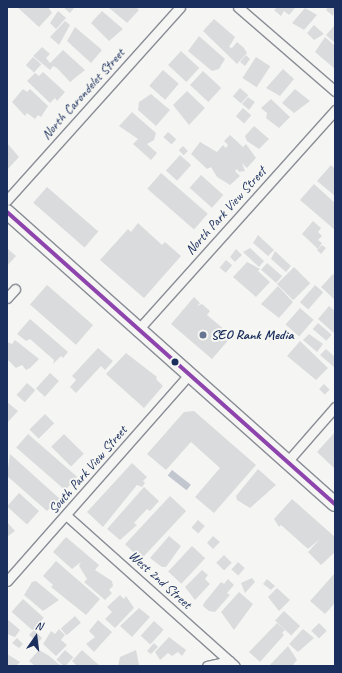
<!DOCTYPE html>
<style>
body{margin:0}
#map{position:relative;width:342px;height:673px;overflow:hidden;background:#f5f5f3;font-family:Caveat,sans-serif}
div>[style]{position:absolute}
[style*='--x']{left:calc(var(--x)*1px);top:calc(var(--y)*1px);width:calc(var(--w)*1px);rotate:calc(var(--a)*1deg)}
.water>*{inset:0;background:#c1c6cf;transform-origin:0 0}
.building>*{inset:0;background:#dadbdc;transform-origin:0 0}
.roads{filter:drop-shadow(1px 0 #898d95) drop-shadow(-1px 0 #898d95) drop-shadow(0 1px #898d95) drop-shadow(0 -1px #898d95)}
.street>*{height:9px;margin:-4.5px;padding:0 4.5px;transform-origin:4.5px;border-radius:4.5px;background:#f5f5f3}
.primary>*{height:14px;margin:-7px;padding:0 7px;transform-origin:7px;border-radius:7px;background:#f5f5f3}
.bus-1>*{height:4px;margin:-2px;padding:0 2px;transform-origin:2px;border-radius:2px;background:#8e44ad}
.dots>*{width:11px;height:11px;translate:-50% -50%;box-sizing:border-box;border:2px solid #f6f6f2;border-radius:50%}
span{translate:-50% -50%;white-space:nowrap;text-align:center;line-height:1.15;-webkit-text-stroke:4px #f6f6f2;paint-order:stroke}
.street-label{font-size:14px;color:#1b2f5e}
.poi-label{font-size:14px;color:#1b2f5e;font-weight:700}
.left{translate:0 -50%;text-align:left}
.frame{position:absolute;inset:0;border:8px solid #1b2f5e;pointer-events:none}
.north{position:absolute;left:16px;top:617px;width:40px;height:40px;-webkit-text-stroke:3px #f6f6f2;paint-order:stroke;rotate:14deg;font-size:11px;font-weight:700;line-height:16px;text-align:center;color:#1b2f5e}
.north::after{content:'';display:block;margin:auto;width:14px;height:18px;background:#1b2f5e;clip-path:polygon(50% 0,100% 100%,50% 72%,0 100%)}
</style>
<div id="map">
<div class="water">
<div style="left:172px;top:470px;width:24px;height:7px;rotate:38deg"></div>
</div>
<div class="building">
<div style="clip-path:polygon(17px 7px,48px 7px,52px 13px,39px 27px)"></div>
<div style="clip-path:polygon(63px 7px,75px 7px,70px 13px)"></div>
<div style="clip-path:polygon(108px 7px,136px 7px,139px 10px,127px 23px)"></div>
<div style="clip-path:polygon(277px 7px,296px 7px,289px 15px,284px 11px,281px 16px,274px 10px)"></div>
<div style="clip-path:polygon(328px 7px,335px 7px,333px 16px,326px 10px)"></div>
<div style="clip-path:polygon(305px 8px,317px 15px,304px 30px,292px 23px)"></div>
<div style="clip-path:polygon(58px 11px,66px 18px,56px 29px,50px 23px)"></div>
<div style="clip-path:polygon(102px 11px,123px 29px,109px 41px,91px 23px)"></div>
<div style="clip-path:polygon(214px 19px,235px 37px,229px 47px,232px 48px,237px 42px,244px 48px,247px 53px,237px 64px,203px 31px)"></div>
<div style="clip-path:polygon(65px 21px,70px 25px,59px 45px,50px 37px)"></div>
<div style="clip-path:polygon(314px 25px,324px 34px,314px 40px,307px 33px)"></div>
<div style="clip-path:polygon(335px 25px,335px 43px,326px 35px)"></div>
<div style="clip-path:polygon(75px 27px,102px 50px,91px 63px,67px 41px)"></div>
<div style="clip-path:polygon(199px 36px,225px 59px,219px 69px,212px 71px,188px 51px)"></div>
<div style="clip-path:polygon(325px 37px,335px 46px,335px 69px,315px 52px)"></div>
<div style="clip-path:polygon(42px 47px,50px 54px,46px 58px,50px 63px,63px 50px,85px 70px,70px 82px,57px 68px,53px 66px,50px 70px,33px 56px)"></div>
<div style="left:181px;top:51px;width:25px;height:19px;rotate:43deg"></div>
<div style="clip-path:polygon(246px 55px,250px 59px,245px 66px,240px 62px)"></div>
<div style="left:33px;top:57px;width:11px;height:11px;rotate:41deg"></div>
<div style="left:256px;top:57px;width:17px;height:25px;rotate:33deg"></div>
<div style="clip-path:polygon(283px 69px,294px 79px,280px 96px,266px 88px)"></div>
<div style="left:163px;top:70px;width:21px;height:21px;rotate:41deg"></div>
<div style="left:203px;top:71px;width:25px;height:19px;rotate:43deg"></div>
<div style="clip-path:polygon(43px 72px,65px 92px,57px 101px,55px 98px,50px 103px,27px 81px,35px 73px,39px 76px)"></div>
<div style="left:240px;top:88px;width:11px;height:11px;rotate:41deg"></div>
<div style="clip-path:polygon(23px 89px,27px 92px,30px 89px,48px 106px,41px 117px,38px 115px,35px 119px,27px 113px,25px 116px,12px 102px)"></div>
<div style="clip-path:polygon(295px 89px,310px 101px,294px 113px,282px 103px)"></div>
<div style="clip-path:polygon(187px 91px,205px 108px,189px 125px,173px 105px)"></div>
<div style="clip-path:polygon(151px 94px,170px 110px,156px 126px,138px 110px,139px 102px)"></div>
<div style="clip-path:polygon(248px 97px,255px 102px,249px 110px,242px 104px)"></div>
<div style="clip-path:polygon(271px 99px,290px 117px,279px 128px,266px 118px,267px 113px,261px 108px)"></div>
<div style="left:243px;top:108px;width:11px;height:11px;rotate:41deg"></div>
<div style="clip-path:polygon(132px 112px,156px 133px,154px 140px,147px 144px,157px 153px,151px 160px,133px 144px,138px 139px,119px 126px)"></div>
<div style="clip-path:polygon(254px 126px,269px 139px,259px 149px,247px 141px,245px 136px)"></div>
<div style="left:168px;top:132px;width:11px;height:7px;rotate:41deg"></div>
<div style="clip-path:polygon(230px 135px,243px 147px,246px 144px,256px 158px,247px 168px,242px 163px,245px 171px,239px 172px,237px 169px,235px 171px,240px 176px,230px 185px,217px 177px,211px 167px,207px 169px,191px 154px,200px 142px,217px 152px,223px 145px,226px 148px,228px 145px,224px 141px)"></div>
<div style="clip-path:polygon(7px 143px,19px 157px,7px 170px)"></div>
<div style="left:183px;top:146px;width:7px;height:6px;rotate:45deg"></div>
<div style="left:180px;top:155px;width:15px;height:21px;rotate:42deg"></div>
<div style="clip-path:polygon(331px 165px,335px 169px,335px 196px,317px 181px)"></div>
<div style="left:161px;top:173px;width:62px;height:21px;rotate:41deg"></div>
<div style="left:201px;top:175px;width:30px;height:17px;rotate:42deg"></div>
<div style="clip-path:polygon(314px 184px,335px 203px,335px 230px,300px 200px)"></div>
<div style="left:47px;top:187px;width:68px;height:21px;rotate:41deg"></div>
<div style="clip-path:polygon(313px 221px,321px 228px,318px 232px,322px 236px,318px 240px,322px 243px,318px 249px,302px 234px)"></div>
<div style="clip-path:polygon(138px 223px,162px 245px,165px 242px,181px 256px,144px 298px,100px 260px,128px 229px,131px 232px)"></div>
<div style="clip-path:polygon(258px 235px,274px 250px,268px 256px,253px 243px)"></div>
<div style="clip-path:polygon(322px 245px,326px 248px,321px 254px,317px 250px)"></div>
<div style="clip-path:polygon(7px 248px,16px 256px,7px 266px)"></div>
<div style="clip-path:polygon(250px 248px,264px 261px,259px 267px,243px 252px)"></div>
<div style="clip-path:polygon(236px 249px,242px 255px,235px 262px,230px 257px)"></div>
<div style="clip-path:polygon(275px 251px,291px 266px,286px 272px,271px 259px)"></div>
<div style="left:226px;top:260px;width:8px;height:10px;rotate:40deg"></div>
<div style="clip-path:polygon(247px 262px,260px 269px,258px 271px,270px 282px,256px 297px,233px 277px)"></div>
<div style="left:267px;top:263px;width:20px;height:9px;rotate:41deg"></div>
<div style="left:294px;top:267px;width:23px;height:24px;rotate:45deg"></div>
<div style="clip-path:polygon(333px 274px,335px 276px,335px 300px,321px 287px)"></div>
<div style="left:47px;top:285px;width:61px;height:26px;rotate:41deg"></div>
<div style="left:315px;top:285px;width:11px;height:23px;rotate:41deg"></div>
<div style="clip-path:polygon(278px 286px,293px 302px,279px 318px,261px 304px)"></div>
<div style="clip-path:polygon(194px 297px,200px 303px,197px 306px,202px 304px,210px 311px,207px 315px,232px 336px,212px 359px,171px 324px)"></div>
<div style="clip-path:polygon(329px 306px,335px 311px,335px 334px,318px 319px)"></div>
<div style="left:300px;top:308px;width:18px;height:22px;rotate:41deg"></div>
<div style="clip-path:polygon(30px 319px,68px 352px,63px 358px,61px 356px,53px 364px,54px 360px,30px 339px,26px 341px,17px 334px)"></div>
<div style="left:318px;top:323px;width:18px;height:8px;rotate:41deg"></div>
<div style="clip-path:polygon(309px 334px,323px 344px,317px 352px,303px 340px)"></div>
<div style="clip-path:polygon(15px 340px,39px 359px,30px 368px,26px 370px,22px 365px,16px 368px,7px 359px,7px 342px,12px 344px)"></div>
<div style="clip-path:polygon(300px 341px,328px 368px,316px 380px,287px 356px)"></div>
<div style="clip-path:polygon(98px 348px,113px 361px,105px 370px,101px 366px,76px 393px,70px 387px,76px 380px,72px 376px)"></div>
<div style="clip-path:polygon(326px 349px,335px 357px,334px 367px,320px 355px)"></div>
<div style="clip-path:polygon(126px 353px,157px 377px,156px 379px,163px 386px,144px 408px,106px 374px)"></div>
<div style="left:50px;top:373px;width:12px;height:21px;rotate:42deg"></div>
<div style="left:27px;top:383px;width:11px;height:16px;rotate:41deg"></div>
<div style="left:324px;top:384px;width:8px;height:7px;rotate:45deg"></div>
<div style="clip-path:polygon(7px 402px,18px 411px,7px 423px)"></div>
<div style="clip-path:polygon(194px 411px,256px 465px,214px 513px,195px 497px,220px 468px,191px 442px,166px 470px,147px 454px,184px 412px)"></div>
<div style="left:45px;top:414px;width:13px;height:22px;rotate:45deg"></div>
<div style="clip-path:polygon(335px 432px,335px 469px,317px 452px)"></div>
<div style="left:28px;top:434px;width:65px;height:18px;rotate:41deg"></div>
<div style="left:64px;top:434px;width:28px;height:18px;rotate:45deg"></div>
<div style="clip-path:polygon(10px 454px,60px 499px,47px 511px,7px 476px)"></div>
<div style="clip-path:polygon(132px 463px,147px 477px,143px 481px,145px 483px,142px 487px,137px 485px,103px 527px,87px 512px)"></div>
<div style="clip-path:polygon(258px 469px,276px 485px,250px 508px,237px 500px,236px 496px)"></div>
<div style="clip-path:polygon(144px 487px,159px 501px,150px 511px,147px 509px,134px 523px,137px 525px,120px 540px,107px 529px)"></div>
<div style="left:19px;top:493px;width:27px;height:18px;rotate:42deg"></div>
<div style="left:170px;top:496px;width:22px;height:66px;rotate:43deg"></div>
<div style="clip-path:polygon(292px 499px,335px 537px,335px 552px,321px 565px,308px 552px,320px 539px,308px 549px,281px 525px,279px 527px,274px 519px)"></div>
<div style="left:198px;top:520px;width:9px;height:10px;rotate:41deg"></div>
<div style="clip-path:polygon(7px 522px,15px 531px,7px 537px)"></div>
<div style="clip-path:polygon(169px 536px,181px 546px,166px 567px,162px 567px,150px 558px)"></div>
<div style="clip-path:polygon(213px 536px,220px 542px,213px 549px,207px 543px)"></div>
<div style="clip-path:polygon(66px 537px,99px 565px,95px 570px,112px 581px,113px 586px,109px 590px,112px 593px,105px 600px,84px 582px,87px 579px,79px 566px,81px 562px,72px 569px,53px 552px)"></div>
<div style="left:192px;top:546px;width:18px;height:35px;rotate:43deg"></div>
<div style="left:224px;top:555px;width:11px;height:11px;rotate:45deg"></div>
<div style="clip-path:polygon(56px 561px,100px 599px,86px 615px,51px 587px,53px 585px,43px 576px)"></div>
<div style="left:238px;top:562px;width:9px;height:10px;rotate:41deg"></div>
<div style="clip-path:polygon(202px 570px,208px 575px,205px 579px,210px 584px,195px 600px,185px 587px)"></div>
<div style="clip-path:polygon(335px 573px,335px 603px,325px 614px,310px 601px)"></div>
<div style="clip-path:polygon(252px 578px,255px 582px,245px 593px,241px 583px)"></div>
<div style="clip-path:polygon(228px 579px,234px 585px,227px 593px,230px 595px,215px 612px,209px 611px,203px 606px,204px 603px,221px 582px,224px 584px)"></div>
<div style="clip-path:polygon(267px 579px,275px 586px,271px 590px,263px 584px)"></div>
<div style="clip-path:polygon(36px 581px,59px 600px,43px 611px,24px 595px,32px 582px)"></div>
<div style="clip-path:polygon(277px 588px,290px 600px,279px 611px,268px 597px)"></div>
<div style="clip-path:polygon(239px 592px,253px 604px,234px 630px,221px 612px)"></div>
<div style="clip-path:polygon(120px 595px,124px 599px,126px 596px,134px 608px,115px 628px,105px 619px,112px 612px,107px 607px)"></div>
<div style="left:23px;top:599px;width:28px;height:17px;rotate:42deg"></div>
<div style="clip-path:polygon(139px 608px,150px 617px,132px 637px,120px 626px)"></div>
<div style="left:284px;top:611px;width:22px;height:13px;rotate:43deg"></div>
<div style="left:75px;top:616px;width:9px;height:19px;rotate:49deg"></div>
<div style="clip-path:polygon(7px 619px,20px 630px,15px 637px,7px 634px)"></div>
<div style="clip-path:polygon(98px 620px,112px 632px,94px 652px,86px 644px,95px 637px,89px 631px)"></div>
<div style="left:154px;top:621px;width:13px;height:20px;rotate:42deg"></div>
<div style="clip-path:polygon(277px 623px,285px 630px,282px 633px,284px 635px,260px 662px,249px 652px)"></div>
<div style="left:319px;top:623px;width:11px;height:11px;rotate:45deg"></div>
<div style="clip-path:polygon(59px 629px,65px 635px,61px 640px,67px 645px,56px 656px,43px 644px,51px 631px,55px 634px)"></div>
<div style="clip-path:polygon(303px 629px,314px 638px,298px 652px,289px 644px)"></div>
<div style="clip-path:polygon(34px 630px,42px 638px,38px 643px,29px 635px)"></div>
<div style="clip-path:polygon(169px 637px,186px 650px,182px 656px,178px 652px,172px 656px,168px 653px,160px 660px,155px 652px)"></div>
<div style="clip-path:polygon(17px 638px,23px 644px,19px 648px,12px 643px)"></div>
<div style="clip-path:polygon(154px 643px,158px 647px,151px 654px,147px 651px)"></div>
<div style="clip-path:polygon(288px 646px,297px 660px,292px 666px,269px 666px)"></div>
<div style="clip-path:polygon(39px 650px,48px 655px,61px 666px,35px 666px,29px 661px)"></div>
<div style="left:65px;top:650px;width:11px;height:13px;rotate:41deg"></div>
<div style="clip-path:polygon(82px 650px,100px 666px,77px 666px,72px 661px)"></div>
<div style="clip-path:polygon(136px 650px,139px 665px,118px 666px,120px 657px)"></div>
<div style="clip-path:polygon(7px 654px,20px 662px,16px 666px,7px 666px)"></div>
</div>
<div class="roads">
<div class="street">
<div style="--x:238;--y:7;--w:128;--a:40.9"></div>
<div style="--x:7;--y:200;--w:259;--a:-48.1"></div>
<div style="--x:7;--y:298;--w:12;--a:-48"></div>
<div style="--x:137;--y:331;--w:297;--a:-48.1"></div>
<div style="--x:287;--y:462;--w:73;--a:-48.9"></div>
<div style="--x:67;--y:516;--w:225;--a:41.8"></div>
<div style="--x:7;--y:581;--w:273;--a:-48.6"></div>
<div style="--x:207;--y:666;--w:23;--a:-13"></div>
</div>
<div class="primary">
<div style="--x:7;--y:212;--w:439;--a:41.7"></div>
</div>
</div>
<div class="bus-1">
<div style="--x:7;--y:212;--w:439;--a:41.7"></div>
</div>
<div class="dots">
<div style="left:203px;top:335px;background:#677492"></div>
<div style="left:175px;top:362px;background:#1b2f5e"></div>
</div>
<div class="street-label">
<span style="left:83px;top:94px;rotate:-48deg">North Carondelet Street</span>
<span style="left:226px;top:211px;rotate:-48deg">North Park View Street</span>
<span style="left:88px;top:470px;rotate:-49deg">South Park View Street</span>
<span style="left:160px;top:580px;rotate:42deg">West 2nd Street</span>
</div>
<div class="poi-label">
<span class="left" style="left:211px;top:335px">SEO Rank Media</span>
</div>
<div class="frame"></div>
<div class="north">N</div>
</div>
